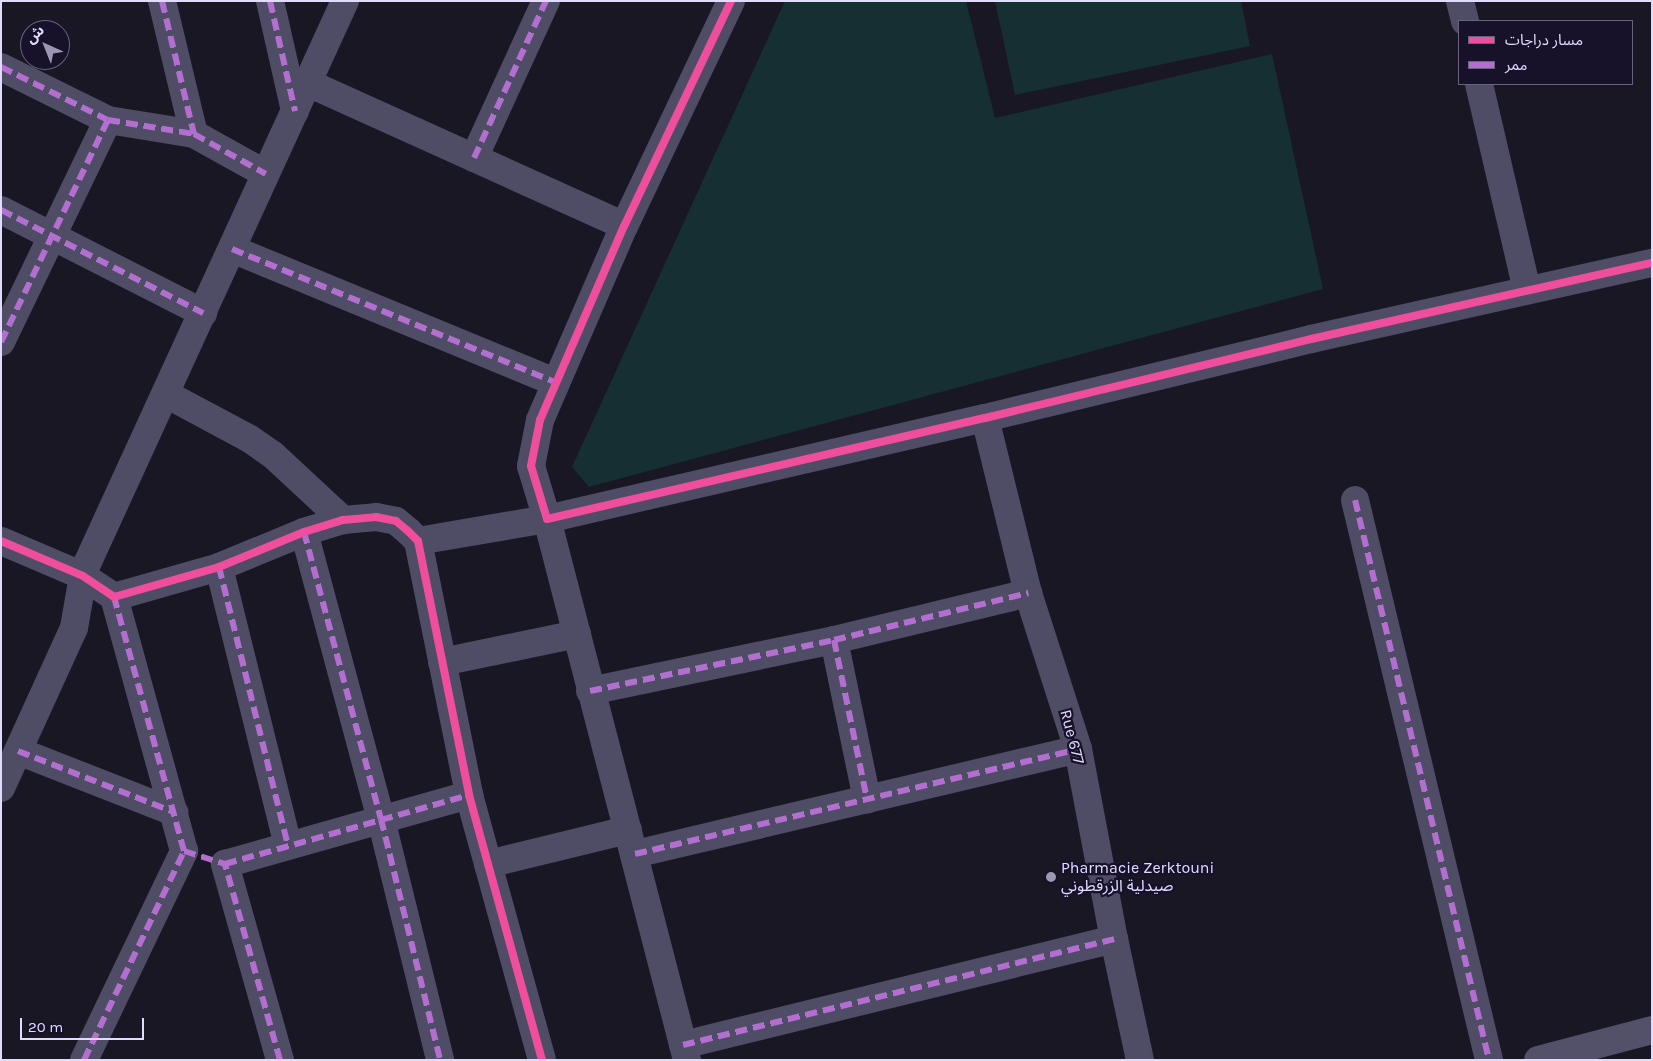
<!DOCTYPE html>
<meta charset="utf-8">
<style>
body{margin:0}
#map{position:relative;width:1653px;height:1061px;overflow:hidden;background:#1a1724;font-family:Karla,"Noto Sans Arabic",sans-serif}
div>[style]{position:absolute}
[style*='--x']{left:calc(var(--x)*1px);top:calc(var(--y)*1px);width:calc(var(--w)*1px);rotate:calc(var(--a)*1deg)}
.green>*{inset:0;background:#152f32}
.street>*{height:28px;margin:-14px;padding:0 14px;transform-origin:14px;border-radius:14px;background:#4f4c65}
.secondary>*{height:28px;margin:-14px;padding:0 14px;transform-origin:14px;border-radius:14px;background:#53506a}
.quiet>*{height:6px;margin-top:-3px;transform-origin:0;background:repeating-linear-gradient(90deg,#b36fd0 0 12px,transparent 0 18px)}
.cycleway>*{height:8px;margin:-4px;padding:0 4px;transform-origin:4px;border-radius:4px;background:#ef4d9e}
.dots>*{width:14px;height:14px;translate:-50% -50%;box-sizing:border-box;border:2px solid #17112a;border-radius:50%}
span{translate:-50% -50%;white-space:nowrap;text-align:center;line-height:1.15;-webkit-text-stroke:4.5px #17112a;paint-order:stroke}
.street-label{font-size:16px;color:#e1dbfe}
.poi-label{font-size:16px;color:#e1dbfe}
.left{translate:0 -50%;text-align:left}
.frame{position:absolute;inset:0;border:2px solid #e1dbfe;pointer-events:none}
.legend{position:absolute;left:1458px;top:20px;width:175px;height:65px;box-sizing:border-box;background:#17112a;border:1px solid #68627f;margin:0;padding:6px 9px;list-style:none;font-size:15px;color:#e1dbfe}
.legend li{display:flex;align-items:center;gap:10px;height:25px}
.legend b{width:25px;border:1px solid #68627f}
.north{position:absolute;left:20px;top:20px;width:50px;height:50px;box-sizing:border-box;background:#17112a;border:1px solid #68627f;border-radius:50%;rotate:316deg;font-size:14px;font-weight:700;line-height:20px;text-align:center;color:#e1dbfe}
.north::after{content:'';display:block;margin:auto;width:18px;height:22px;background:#9b96b2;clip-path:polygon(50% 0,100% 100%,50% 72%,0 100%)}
.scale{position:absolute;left:20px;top:1018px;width:124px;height:22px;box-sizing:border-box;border:2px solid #e1dbfe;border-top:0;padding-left:6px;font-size:15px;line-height:18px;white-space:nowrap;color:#e1dbfe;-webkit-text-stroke:4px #17112a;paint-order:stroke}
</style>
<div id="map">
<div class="green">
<div style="clip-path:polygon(785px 1px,966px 1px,995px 118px,1272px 54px,1323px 289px,589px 487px,572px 467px)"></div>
<div style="clip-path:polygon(995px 1px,1241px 1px,1250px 46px,1015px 95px)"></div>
</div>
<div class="street">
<div style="--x:162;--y:1;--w:137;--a:76.5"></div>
<div style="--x:194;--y:134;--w:82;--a:29.1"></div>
<div style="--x:270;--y:1;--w:113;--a:77.2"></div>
<div style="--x:731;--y:1;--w:249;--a:115.4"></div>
<div style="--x:624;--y:226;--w:211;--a:113.4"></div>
<div style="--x:540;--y:420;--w:47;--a:101.1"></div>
<div style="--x:531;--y:466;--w:55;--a:73.2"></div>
<div style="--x:547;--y:519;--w:449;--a:-13"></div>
<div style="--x:985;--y:418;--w:335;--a:-13.6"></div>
<div style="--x:1311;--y:339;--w:349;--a:-12.6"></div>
<div style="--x:1460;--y:1;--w:21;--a:76"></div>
<div style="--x:1;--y:67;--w:119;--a:26.4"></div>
<div style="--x:108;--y:120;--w:87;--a:9.2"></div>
<div style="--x:308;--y:83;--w:347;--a:24.3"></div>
<div style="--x:1479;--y:84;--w:212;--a:76.9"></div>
<div style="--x:474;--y:158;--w:173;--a:-65.4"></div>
<div style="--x:1;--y:210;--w:227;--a:27"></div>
<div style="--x:232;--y:249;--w:349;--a:22.4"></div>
<div style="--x:1;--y:342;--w:246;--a:-64.3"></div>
<div style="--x:166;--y:394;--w:95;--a:28.2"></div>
<div style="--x:250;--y:439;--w:28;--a:35"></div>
<div style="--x:273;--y:455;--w:96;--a:42.9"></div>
<div style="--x:985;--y:418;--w:180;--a:76.2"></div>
<div style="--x:1028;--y:593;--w:164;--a:72.2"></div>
<div style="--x:1078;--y:749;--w:193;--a:79.3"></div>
<div style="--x:1114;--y:939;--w:124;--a:77.9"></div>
<div style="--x:1355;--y:500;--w:576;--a:76.54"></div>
<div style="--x:304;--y:532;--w:297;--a:75"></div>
<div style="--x:381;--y:819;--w:248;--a:76.2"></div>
<div style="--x:1;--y:541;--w:89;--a:23.1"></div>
<div style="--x:83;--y:576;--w:37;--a:34"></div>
<div style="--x:114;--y:597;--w:109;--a:-15.9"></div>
<div style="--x:219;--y:567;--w:92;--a:-22.4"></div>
<div style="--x:304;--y:532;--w:41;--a:-17.1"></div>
<div style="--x:343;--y:520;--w:33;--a:-5"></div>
<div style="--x:376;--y:517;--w:20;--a:11"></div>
<div style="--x:396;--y:521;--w:16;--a:40"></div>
<div style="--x:408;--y:531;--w:14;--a:45"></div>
<div style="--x:418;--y:541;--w:259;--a:78.6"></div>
<div style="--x:469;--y:795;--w:275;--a:74.6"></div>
<div style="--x:418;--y:541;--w:131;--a:-9.7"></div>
<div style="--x:547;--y:519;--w:559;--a:75.49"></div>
<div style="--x:219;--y:567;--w:286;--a:76.1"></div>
<div style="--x:834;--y:640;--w:163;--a:78.3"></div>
<div style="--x:442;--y:662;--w:138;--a:-11.7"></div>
<div style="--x:590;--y:691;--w:249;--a:-11.8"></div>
<div style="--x:834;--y:640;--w:200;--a:-13.6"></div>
<div style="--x:18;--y:751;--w:168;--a:21.4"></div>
<div style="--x:1;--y:788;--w:176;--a:-65.5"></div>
<div style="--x:74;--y:628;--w:53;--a:-80.2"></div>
<div style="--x:83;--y:576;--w:13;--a:-72"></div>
<div style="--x:87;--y:564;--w:619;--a:-65.38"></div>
<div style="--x:635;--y:854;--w:455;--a:-13.3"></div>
<div style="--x:488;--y:864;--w:144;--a:-13.7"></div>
<div style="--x:683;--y:1045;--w:444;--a:-13.8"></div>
<div style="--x:84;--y:1060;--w:232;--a:-64.4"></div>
<div style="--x:184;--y:851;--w:263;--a:-105.4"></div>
<div style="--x:280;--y:1060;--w:204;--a:-105.7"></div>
<div style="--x:225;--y:864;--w:254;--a:-15.8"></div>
</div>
<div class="secondary">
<div style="--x:1538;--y:1060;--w:118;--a:-14.7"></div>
</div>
<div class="quiet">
<div style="--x:162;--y:1;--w:137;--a:76.5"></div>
<div style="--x:194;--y:134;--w:82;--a:29.1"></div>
<div style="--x:270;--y:1;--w:113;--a:77.2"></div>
<div style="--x:1;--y:67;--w:119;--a:26.4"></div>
<div style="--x:108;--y:120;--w:87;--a:9.2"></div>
<div style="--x:474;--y:158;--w:173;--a:-65.4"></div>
<div style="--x:1;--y:210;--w:227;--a:27"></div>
<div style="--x:232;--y:249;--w:349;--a:22.4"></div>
<div style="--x:1;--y:342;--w:246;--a:-64.3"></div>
<div style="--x:1355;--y:500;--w:576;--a:76.54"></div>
<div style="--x:304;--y:532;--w:297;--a:75"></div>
<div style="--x:381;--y:819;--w:248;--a:76.2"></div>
<div style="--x:219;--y:567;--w:286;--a:76.1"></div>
<div style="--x:834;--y:640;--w:163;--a:78.3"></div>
<div style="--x:590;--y:691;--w:249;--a:-11.8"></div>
<div style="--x:834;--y:640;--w:200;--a:-13.6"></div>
<div style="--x:18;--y:751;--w:168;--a:21.4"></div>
<div style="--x:184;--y:851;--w:43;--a:17.6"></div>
<div style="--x:635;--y:854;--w:455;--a:-13.3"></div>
<div style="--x:683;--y:1045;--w:444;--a:-13.8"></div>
<div style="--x:84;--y:1060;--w:232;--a:-64.4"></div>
<div style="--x:184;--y:851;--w:263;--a:-105.4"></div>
<div style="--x:280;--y:1060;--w:204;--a:-105.7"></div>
<div style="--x:225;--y:864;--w:254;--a:-15.8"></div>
</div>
<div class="cycleway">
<div style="--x:731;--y:1;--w:249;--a:115.4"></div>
<div style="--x:624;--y:226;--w:211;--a:113.4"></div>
<div style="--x:540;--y:420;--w:47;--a:101.1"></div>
<div style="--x:531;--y:466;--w:55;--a:73.2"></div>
<div style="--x:547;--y:519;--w:449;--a:-13"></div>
<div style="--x:985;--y:418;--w:335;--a:-13.6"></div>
<div style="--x:1311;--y:339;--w:349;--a:-12.6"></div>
<div style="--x:1;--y:541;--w:89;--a:23.1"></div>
<div style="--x:83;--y:576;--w:37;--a:34"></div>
<div style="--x:114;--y:597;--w:109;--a:-15.9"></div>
<div style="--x:219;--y:567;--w:92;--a:-22.4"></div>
<div style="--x:304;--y:532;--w:41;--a:-17.1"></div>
<div style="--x:343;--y:520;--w:33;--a:-5"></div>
<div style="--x:376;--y:517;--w:20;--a:11"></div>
<div style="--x:396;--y:521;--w:16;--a:40"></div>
<div style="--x:408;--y:531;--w:14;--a:45"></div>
<div style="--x:418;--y:541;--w:259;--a:78.6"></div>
<div style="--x:469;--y:795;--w:275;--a:74.6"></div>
</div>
<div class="dots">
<div style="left:1051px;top:877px;background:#9b96b2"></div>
</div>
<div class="street-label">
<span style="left:1072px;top:737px;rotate:75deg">Rue 677</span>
</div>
<div class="poi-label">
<span class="left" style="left:1061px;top:877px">Pharmacie Zerktouni<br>صيدلية الزرقطوني</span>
</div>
<div class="frame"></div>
<ul class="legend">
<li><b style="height:6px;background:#ef4d9e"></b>مسار دراجات</li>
<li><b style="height:6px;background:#b36fd0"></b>ممر</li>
</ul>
<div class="north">ش</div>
<div class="scale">20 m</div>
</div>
